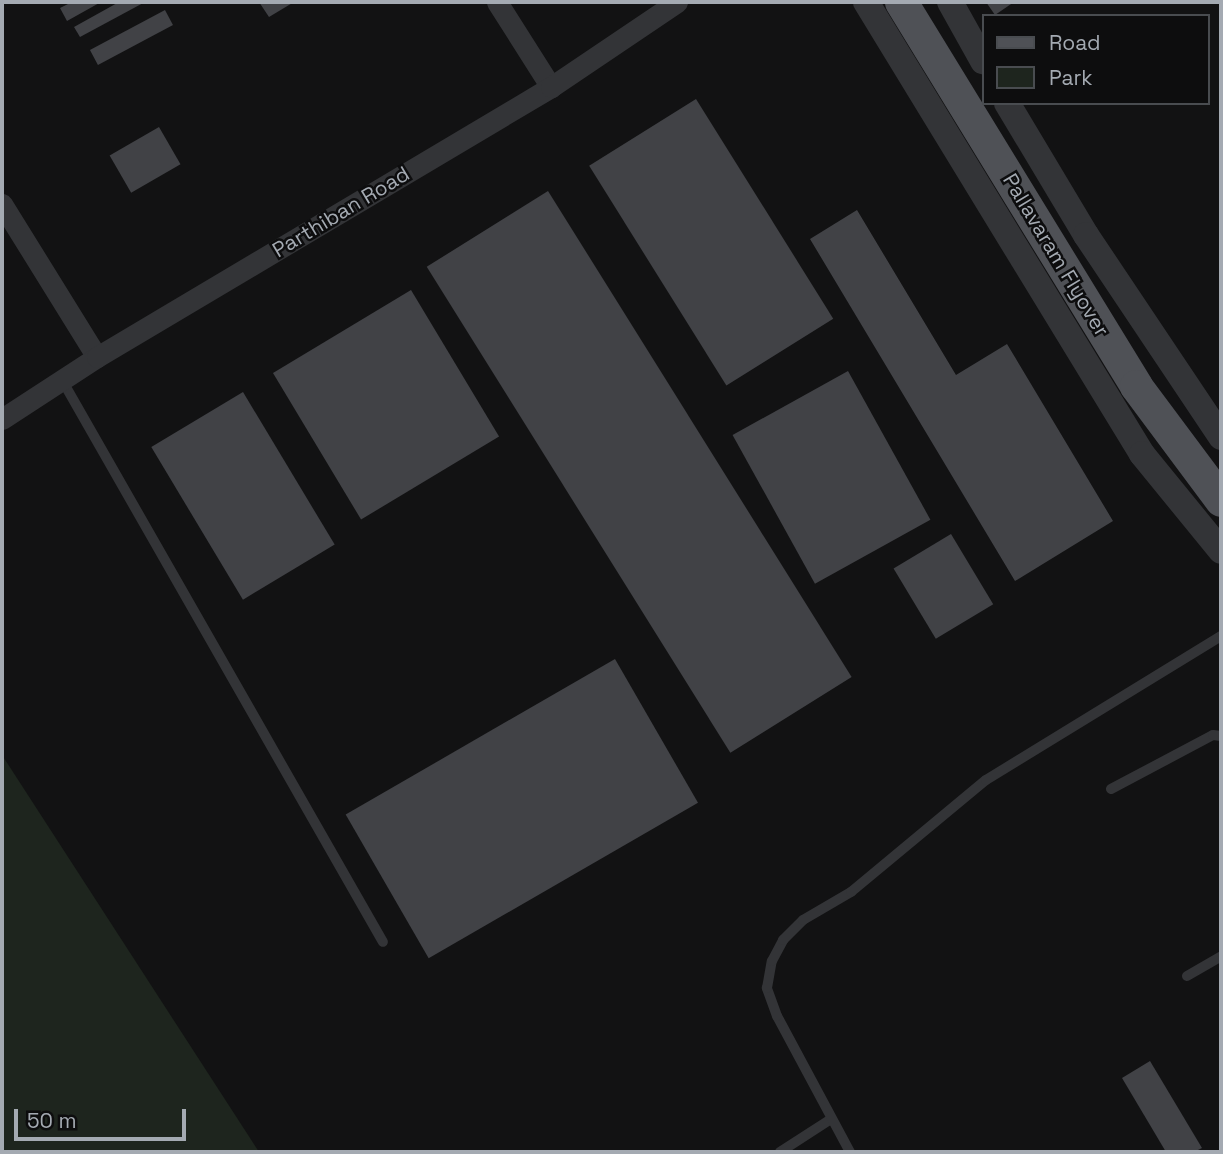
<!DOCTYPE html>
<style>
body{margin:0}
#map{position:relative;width:1223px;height:1154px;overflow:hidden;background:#121213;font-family:"Space Grotesk",sans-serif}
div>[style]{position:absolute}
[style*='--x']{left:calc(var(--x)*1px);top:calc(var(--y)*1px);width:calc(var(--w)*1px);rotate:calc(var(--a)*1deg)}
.green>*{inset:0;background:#1e251e}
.building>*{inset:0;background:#414246;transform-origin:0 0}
.service>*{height:10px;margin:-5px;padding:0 5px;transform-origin:5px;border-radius:5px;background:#333437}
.minor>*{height:21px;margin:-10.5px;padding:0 10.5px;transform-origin:10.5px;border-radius:10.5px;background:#333437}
.tertiary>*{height:26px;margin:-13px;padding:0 13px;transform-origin:13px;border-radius:13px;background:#333437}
.primary>*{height:33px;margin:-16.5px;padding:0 16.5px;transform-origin:16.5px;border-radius:16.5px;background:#4f5156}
span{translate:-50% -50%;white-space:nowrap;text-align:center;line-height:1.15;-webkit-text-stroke:5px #0d0d0e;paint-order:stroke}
.street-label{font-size:21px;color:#a4aab2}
.frame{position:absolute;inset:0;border:4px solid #a4aab2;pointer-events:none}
.legend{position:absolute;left:982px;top:14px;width:228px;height:91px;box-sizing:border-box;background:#0d0d0e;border:2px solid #494c50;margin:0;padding:9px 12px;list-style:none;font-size:21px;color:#a4aab2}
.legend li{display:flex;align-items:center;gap:14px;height:35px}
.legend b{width:35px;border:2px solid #494c50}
.scale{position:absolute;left:14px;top:1109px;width:172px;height:32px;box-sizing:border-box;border:4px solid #a4aab2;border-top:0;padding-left:9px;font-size:21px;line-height:24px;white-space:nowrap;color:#a4aab2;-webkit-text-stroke:5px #0d0d0e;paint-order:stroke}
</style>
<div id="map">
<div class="green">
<div style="clip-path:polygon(2px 755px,259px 1152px,2px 1152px)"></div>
</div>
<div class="building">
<div style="clip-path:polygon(72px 2px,101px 2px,67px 21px,60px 8px)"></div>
<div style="clip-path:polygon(119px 2px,145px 2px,80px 37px,74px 27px)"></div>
<div style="clip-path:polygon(259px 2px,294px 2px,269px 17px)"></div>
<div style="clip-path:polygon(986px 2px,1014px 2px,995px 15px)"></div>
<div style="left:165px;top:10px;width:17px;height:85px;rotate:62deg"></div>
<div style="left:696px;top:99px;width:259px;height:126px;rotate:58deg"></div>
<div style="left:159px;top:127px;width:43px;height:57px;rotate:60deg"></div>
<div style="left:548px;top:191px;width:573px;height:143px;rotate:58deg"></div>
<div style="clip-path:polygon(857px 210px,956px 375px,1007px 344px,1113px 521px,1015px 581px,810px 239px)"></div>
<div style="left:411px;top:290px;width:171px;height:161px;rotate:59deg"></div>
<div style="left:848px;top:371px;width:170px;height:132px;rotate:61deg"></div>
<div style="left:243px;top:392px;width:178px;height:107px;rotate:59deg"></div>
<div style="left:951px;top:534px;width:82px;height:67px;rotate:59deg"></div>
<div style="left:615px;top:659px;width:166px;height:311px;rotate:60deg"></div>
<div style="clip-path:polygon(1150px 1061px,1202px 1148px,1194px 1152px,1166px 1152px,1122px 1078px)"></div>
</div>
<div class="service">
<div style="--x:62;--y:380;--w:647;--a:60.27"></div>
<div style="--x:1111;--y:789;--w:115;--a:-27.9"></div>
<div style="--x:1213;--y:735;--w:8;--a:7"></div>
<div style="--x:1187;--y:976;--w:39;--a:-30"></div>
<div style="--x:780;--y:1152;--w:61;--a:-32.9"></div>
<div style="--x:850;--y:1152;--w:154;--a:-118.2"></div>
<div style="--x:777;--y:1016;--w:30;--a:-110"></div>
<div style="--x:767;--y:988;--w:27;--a:-80"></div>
<div style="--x:772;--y:961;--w:24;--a:-62"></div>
<div style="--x:783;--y:940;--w:28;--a:-45"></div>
<div style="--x:803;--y:920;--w:56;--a:-30.3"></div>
<div style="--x:851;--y:892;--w:175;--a:-39.7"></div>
<div style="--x:986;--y:780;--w:276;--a:-31.5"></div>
</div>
<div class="minor">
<div style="--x:497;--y:2;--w:101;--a:57.6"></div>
<div style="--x:2;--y:204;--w:180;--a:58.2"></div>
<div style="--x:2;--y:419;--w:113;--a:-33.1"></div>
<div style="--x:97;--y:357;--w:528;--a:-30.74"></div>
<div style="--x:551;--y:87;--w:152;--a:-34"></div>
</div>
<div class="tertiary">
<div style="--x:866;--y:2;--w:530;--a:58.59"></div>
<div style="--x:1142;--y:454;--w:125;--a:50.8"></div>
<div style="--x:950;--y:2;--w:68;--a:60.8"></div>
<div style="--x:1007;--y:103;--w:154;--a:59.1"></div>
<div style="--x:1086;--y:235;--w:243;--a:56.2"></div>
</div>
<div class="primary">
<div style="--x:901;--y:2;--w:450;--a:58.5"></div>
<div style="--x:1136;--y:386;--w:142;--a:53.3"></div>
</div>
<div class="street-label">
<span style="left:341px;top:212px;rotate:-31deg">Parthiban Road</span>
<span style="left:1056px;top:255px;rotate:59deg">Pallavaram Flyover</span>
</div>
<div class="frame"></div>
<ul class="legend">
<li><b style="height:9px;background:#4f5156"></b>Road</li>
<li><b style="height:19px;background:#1e251e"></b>Park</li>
</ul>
<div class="scale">50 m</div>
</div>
